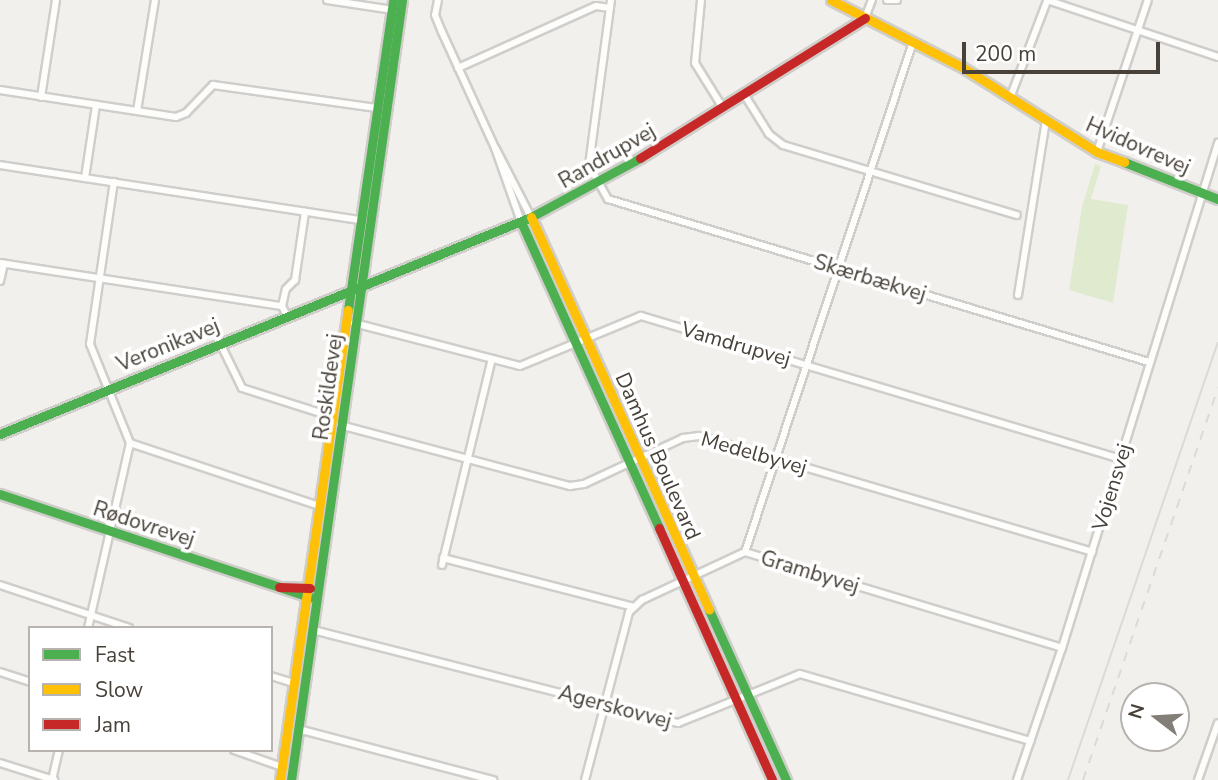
<!DOCTYPE html>
<meta charset="utf-8">
<style>
body{margin:0}
#map{position:relative;width:1218px;height:780px;overflow:hidden;background:#f2f0ec;font-family:"Nunito Sans",sans-serif}
div>[style]{position:absolute}
[style*='--x']{left:calc(var(--x)*1px);top:calc(var(--y)*1px);width:calc(var(--w)*1px);rotate:calc(var(--a)*1deg)}
.green>*{inset:0;background:#e0eace}
.roads{filter:drop-shadow(2px 0 #d0ceca) drop-shadow(-2px 0 #d0ceca) drop-shadow(0 2px #d0ceca) drop-shadow(0 -2px #d0ceca)}
.street>*{height:6px;margin:-3px;padding:0 3px;transform-origin:3px;border-radius:3px;background:#fdfdfc}
.fast>*{height:9px;margin:-4.5px;padding:0 4.5px;transform-origin:4.5px;border-radius:4.5px;background:#4caf50}
.slow>*{height:9px;margin:-4.5px;padding:0 4.5px;transform-origin:4.5px;border-radius:4.5px;background:#ffc107}
.jam>*{height:9px;margin:-4.5px;padding:0 4.5px;transform-origin:4.5px;border-radius:4.5px;background:#c62828}
.tram>*{height:2px;margin:-1px;padding:0 1px;transform-origin:1px;border-radius:1px;background:#dadad9}
.rail>*{height:2px;margin-top:-1px;transform-origin:0;background:repeating-linear-gradient(90deg,#dadad9 0 9px,transparent 0 18px)}
span{translate:-50% -50%;white-space:nowrap;text-align:center;line-height:1.15;-webkit-text-stroke:7px #fff;paint-order:stroke}
.street-label{font-size:21px;color:#484139}
.legend{position:absolute;left:28px;top:626px;width:245px;height:126px;box-sizing:border-box;background:#fff;border:2px solid #b6b3b0;margin:0;padding:9px 12px;list-style:none;font-size:21px;color:#484139}
.legend li{display:flex;align-items:center;gap:14px;height:35px}
.legend b{width:35px;border:2px solid #b6b3b0}
.north{position:absolute;left:1120px;top:682px;width:70px;height:70px;box-sizing:border-box;background:#fff;border:2px solid #b6b3b0;border-radius:50%;rotate:287deg;font-size:19px;font-weight:700;line-height:28px;text-align:center;color:#484139}
.north::after{content:'';display:block;margin:auto;width:24px;height:32px;background:#847e78;clip-path:polygon(50% 0,100% 100%,50% 72%,0 100%)}
.scale{position:absolute;left:962px;top:42px;width:198px;height:32px;box-sizing:border-box;border:4px solid #484139;border-top:0;padding-left:9px;font-size:21px;line-height:24px;white-space:nowrap;color:#484139;-webkit-text-stroke:5px #fff;paint-order:stroke}
</style>
<div id="map">
<div class="green">
<div style="clip-path:polygon(1095px 164px,1101px 166px,1091px 199px,1128px 205px,1113px 303px,1069px 290px,1082px 207px)"></div>
</div>
<div class="roads">
<div class="street">
<div style="--x:327;--y:0;--w:67;--a:8.6"></div>
<div style="--x:438;--y:0;--w:15;--a:101"></div>
<div style="--x:435;--y:15;--w:18;--a:68"></div>
<div style="--x:442;--y:32;--w:128;--a:65.4"></div>
<div style="--x:495;--y:148;--w:78;--a:70.6"></div>
<div style="--x:611;--y:0;--w:166;--a:97.6"></div>
<div style="--x:589;--y:165;--w:39;--a:61"></div>
<div style="--x:608;--y:199;--w:565;--a:16.77"></div>
<div style="--x:701;--y:0;--w:63;--a:95.4"></div>
<div style="--x:695;--y:63;--w:53;--a:58.1"></div>
<div style="--x:887;--y:0;--w:10;--a:0"></div>
<div style="--x:1047;--y:0;--w:180;--a:18.4"></div>
<div style="--x:865;--y:18;--w:19;--a:-69"></div>
<div style="--x:458;--y:68;--w:151;--a:-24.2"></div>
<div style="--x:596;--y:6;--w:14;--a:8"></div>
<div style="--x:0;--y:90;--w:178;--a:8.7"></div>
<div style="--x:176;--y:117;--w:11;--a:-22"></div>
<div style="--x:186;--y:113;--w:39;--a:-46"></div>
<div style="--x:213;--y:85;--w:165;--a:8"></div>
<div style="--x:744;--y:94;--w:47;--a:58"></div>
<div style="--x:769;--y:134;--w:18;--a:38"></div>
<div style="--x:783;--y:145;--w:244;--a:16.7"></div>
<div style="--x:41;--y:97;--w:98;--a:-81.2"></div>
<div style="--x:1010;--y:98;--w:104;--a:-69.1"></div>
<div style="--x:137;--y:111;--w:112;--a:-80.8"></div>
<div style="--x:496;--y:149;--w:76;--a:62.8"></div>
<div style="--x:1097;--y:152;--w:160;--a:-71.5"></div>
<div style="--x:0;--y:165;--w:364;--a:8.7"></div>
<div style="--x:85;--y:178;--w:74;--a:-81.4"></div>
<div style="--x:0;--y:263;--w:285;--a:8.7"></div>
<div style="--x:282;--y:306;--w:11;--a:63"></div>
<div style="--x:0;--y:281;--w:18;--a:-77"></div>
<div style="--x:1018;--y:295;--w:177;--a:-80.9"></div>
<div style="--x:282;--y:306;--w:17;--a:-77"></div>
<div style="--x:286;--y:289;--w:13;--a:-45"></div>
<div style="--x:295;--y:280;--w:69;--a:-81.6"></div>
<div style="--x:354;--y:323;--w:171;--a:14.5"></div>
<div style="--x:520;--y:366;--w:131;--a:-22.5"></div>
<div style="--x:641;--y:316;--w:500;--a:16.6"></div>
<div style="--x:220;--y:343;--w:50;--a:63.9"></div>
<div style="--x:242;--y:388;--w:96;--a:17.7"></div>
<div style="--x:340;--y:425;--w:238;--a:14.9"></div>
<div style="--x:570;--y:486;--w:14;--a:-8"></div>
<div style="--x:584;--y:484;--w:109;--a:-24.9"></div>
<div style="--x:683;--y:438;--w:16;--a:-7"></div>
<div style="--x:699;--y:436;--w:410;--a:16.4"></div>
<div style="--x:130;--y:443;--w:199;--a:18.4"></div>
<div style="--x:745;--y:552;--w:537;--a:-71.77"></div>
<div style="--x:745;--y:552;--w:331;--a:16.8"></div>
<div style="--x:443;--y:558;--w:197;--a:14.4"></div>
<div style="--x:442;--y:565;--w:212;--a:-76.4"></div>
<div style="--x:0;--y:585;--w:136;--a:18.4"></div>
<div style="--x:88;--y:628;--w:190;--a:-77.2"></div>
<div style="--x:130;--y:443;--w:107;--a:-112"></div>
<div style="--x:90;--y:344;--w:164;--a:-81.6"></div>
<div style="--x:313;--y:630;--w:377;--a:14.3"></div>
<div style="--x:678;--y:723;--w:131;--a:-21.9"></div>
<div style="--x:800;--y:674;--w:240;--a:16.2"></div>
<div style="--x:0;--y:672;--w:32;--a:18"></div>
<div style="--x:271;--y:676;--w:24;--a:17"></div>
<div style="--x:298;--y:729;--w:202;--a:14.7"></div>
<div style="--x:234;--y:750;--w:51;--a:19.5"></div>
<div style="--x:0;--y:763;--w:57;--a:17.5"></div>
<div style="--x:52;--y:780;--w:31;--a:-77"></div>
<div style="--x:585;--y:780;--w:174;--a:-75.3"></div>
<div style="--x:629;--y:612;--w:18;--a:-43"></div>
<div style="--x:642;--y:600;--w:114;--a:-25"></div>
<div style="--x:1017;--y:780;--w:139;--a:-71.2"></div>
<div style="--x:1062;--y:648;--w:529;--a:-72.83"></div>
<div style="--x:1198;--y:780;--w:60;--a:-70.7"></div>
</div>
<div class="fast">
<div style="--x:1124;--y:162;--w:101;--a:21.5"></div>
<div style="--x:521;--y:222;--w:336;--a:65.7"></div>
<div style="--x:348;--y:310;--w:313;--a:-81.7"></div>
<div style="--x:0;--y:434;--w:574;--a:-22.23"></div>
<div style="--x:531;--y:217;--w:124;--a:-28.4"></div>
<div style="--x:0;--y:494;--w:327;--a:18.4"></div>
<div style="--x:709;--y:610;--w:187;--a:65.6"></div>
<div style="--x:291;--y:780;--w:788;--a:-81.9"></div>
</div>
<div class="slow">
<div style="--x:831;--y:0;--w:147;--a:27.1"></div>
<div style="--x:962;--y:67;--w:160;--a:32.2"></div>
<div style="--x:1097;--y:152;--w:29;--a:20"></div>
<div style="--x:531;--y:217;--w:431;--a:65.6"></div>
<div style="--x:280;--y:780;--w:475;--a:-81.8"></div>
</div>
<div class="jam">
<div style="--x:640;--y:158;--w:265;--a:-31.9"></div>
<div style="--x:659;--y:528;--w:276;--a:65.8"></div>
<div style="--x:279;--y:587;--w:31;--a:2"></div>
</div>
</div>
<div class="tram">
<div style="--x:1068;--y:780;--w:462;--a:-71.1"></div>
</div>
<div class="rail">
<div style="--x:1083;--y:780;--w:415;--a:-71"></div>
</div>
<div class="street-label">
<span style="left:1138px;top:146px;rotate:24deg">Hvidovrevej</span>
<span style="left:607px;top:156px;rotate:-30deg">Randrupvej</span>
<span style="left:870px;top:278px;rotate:17deg">Skærbækvej</span>
<span style="left:736px;top:344px;rotate:16deg">Vamdrupvej</span>
<span style="left:168px;top:345px;rotate:-22deg">Veronikavej</span>
<span style="left:328px;top:387px;rotate:-82deg">Roskildevej</span>
<span style="left:754px;top:453px;rotate:16deg">Medelbyvej</span>
<span style="left:658px;top:456px;rotate:66deg">Damhus Boulevard</span>
<span style="left:1112px;top:487px;rotate:-73deg">Vojensvej</span>
<span style="left:144px;top:524px;rotate:18deg">Rødovrevej</span>
<span style="left:810px;top:572px;rotate:17deg">Grambyvej</span>
<span style="left:615px;top:707px;rotate:15deg">Agerskovvej</span>
</div>
<ul class="legend">
<li><b style="height:9px;background:#4caf50"></b>Fast</li>
<li><b style="height:9px;background:#ffc107"></b>Slow</li>
<li><b style="height:9px;background:#c62828"></b>Jam</li>
</ul>
<div class="north">N</div>
<div class="scale">200 m</div>
</div>
